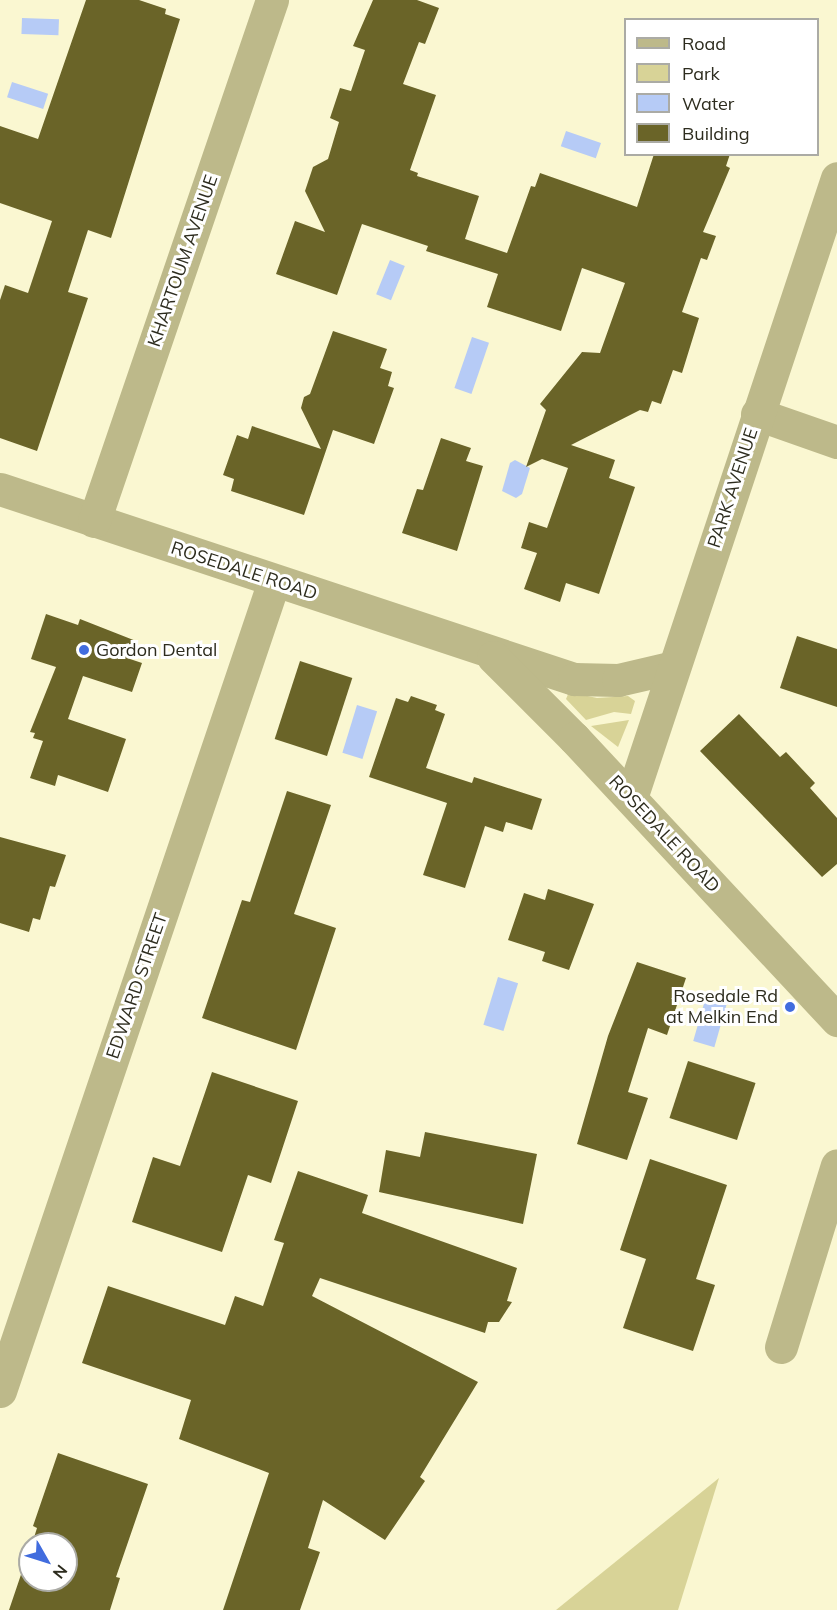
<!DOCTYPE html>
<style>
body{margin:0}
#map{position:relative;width:837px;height:1610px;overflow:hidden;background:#faf7d1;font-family:Mulish,sans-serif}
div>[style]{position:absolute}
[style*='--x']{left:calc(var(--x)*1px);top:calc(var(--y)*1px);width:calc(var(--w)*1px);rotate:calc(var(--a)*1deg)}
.green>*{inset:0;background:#d8d397}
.water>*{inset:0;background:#b6cbf6;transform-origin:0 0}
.building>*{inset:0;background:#6a6428;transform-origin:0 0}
.minor>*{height:33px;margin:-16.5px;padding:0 16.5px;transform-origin:16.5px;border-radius:16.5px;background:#bdb98a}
.dots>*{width:16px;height:16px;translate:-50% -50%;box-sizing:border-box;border:3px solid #fff;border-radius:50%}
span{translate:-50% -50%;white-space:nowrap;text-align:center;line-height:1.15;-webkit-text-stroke:6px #fff;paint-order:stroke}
.street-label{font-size:18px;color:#2d2c1e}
.poi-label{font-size:18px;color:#2d2c1e}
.left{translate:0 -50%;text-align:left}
.right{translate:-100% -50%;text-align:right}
.legend{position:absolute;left:624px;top:18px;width:195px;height:138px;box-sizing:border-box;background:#fff;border:2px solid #ababa5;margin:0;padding:8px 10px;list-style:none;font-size:18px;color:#2d2c1e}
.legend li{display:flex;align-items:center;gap:12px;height:30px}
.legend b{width:30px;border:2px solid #ababa5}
.north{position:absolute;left:18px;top:1532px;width:60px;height:60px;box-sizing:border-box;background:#fff;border:2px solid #ababa5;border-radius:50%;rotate:129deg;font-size:16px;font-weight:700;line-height:24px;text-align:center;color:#2d2c1e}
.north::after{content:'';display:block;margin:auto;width:21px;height:27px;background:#416cde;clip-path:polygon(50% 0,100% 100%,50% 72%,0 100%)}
</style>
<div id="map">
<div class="green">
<div style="clip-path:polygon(569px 692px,597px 698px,628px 696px,635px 701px,631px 714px,614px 712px,586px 720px,566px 699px)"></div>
<div style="clip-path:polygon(629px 720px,618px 747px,591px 726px)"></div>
<div style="clip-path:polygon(719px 1478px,678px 1610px,556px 1610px)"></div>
</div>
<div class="water">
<div style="left:22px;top:18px;width:37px;height:16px;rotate:2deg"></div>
<div style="left:12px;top:82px;width:38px;height:16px;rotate:18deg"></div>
<div style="left:566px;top:131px;width:37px;height:16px;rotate:19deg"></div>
<div style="left:390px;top:260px;width:16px;height:37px;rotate:22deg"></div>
<div style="left:472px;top:337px;width:18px;height:54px;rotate:19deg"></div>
<div style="clip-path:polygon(515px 460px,530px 468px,522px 494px,516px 498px,502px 491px,510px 463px)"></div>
<div style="left:357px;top:705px;width:21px;height:50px;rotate:17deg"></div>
<div style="left:498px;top:977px;width:21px;height:50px;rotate:17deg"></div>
<div style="left:707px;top:993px;width:22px;height:50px;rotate:16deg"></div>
</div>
<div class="building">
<div style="clip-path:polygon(86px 0,139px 0,166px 9px,165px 14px,180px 19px,111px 238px,88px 230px,68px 292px,88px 298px,37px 451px,0 438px,0 300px,5px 285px,28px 293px,52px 221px,0 203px,0 126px,38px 139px)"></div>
<div style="clip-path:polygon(373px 0,417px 0,439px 8px,425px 44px,419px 42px,403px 84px,436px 95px,410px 170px,418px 173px,417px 176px,479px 196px,465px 239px,507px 253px,531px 186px,535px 187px,540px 173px,637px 207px,654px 154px,730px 154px,726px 166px,730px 168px,703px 232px,716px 236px,707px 260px,701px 258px,682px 312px,699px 318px,682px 373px,673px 370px,661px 404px,652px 401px,648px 412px,640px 410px,571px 445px,615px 460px,609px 478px,635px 487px,599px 594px,566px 583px,560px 602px,524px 589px,537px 553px,521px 548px,529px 522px,547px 528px,568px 468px,542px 459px,526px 467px,546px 410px,540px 404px,582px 352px,600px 353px,625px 283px,582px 268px,561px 331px,487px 307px,498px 274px,426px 251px,428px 246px,362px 224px,337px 295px,276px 274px,295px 221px,325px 232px,305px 191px,313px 167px,328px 159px,339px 122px,330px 118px,340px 88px,351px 91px,365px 50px,353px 46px)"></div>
<div style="clip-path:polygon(333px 331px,387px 349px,380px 368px,392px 372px,388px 386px,394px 388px,374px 444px,333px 430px,304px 515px,231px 491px,234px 479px,223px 475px,237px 435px,248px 439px,252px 426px,321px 449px,301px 408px,304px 397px,310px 394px)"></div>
<div style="clip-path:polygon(441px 438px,471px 448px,466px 461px,483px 466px,457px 551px,402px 533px,417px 489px,423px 490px)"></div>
<div style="clip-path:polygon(46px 614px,78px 625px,80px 619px,136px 641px,130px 659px,142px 663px,132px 692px,83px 676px,68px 719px,126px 739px,108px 792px,58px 775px,55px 786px,30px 778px,43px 741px,33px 738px,35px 733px,30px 732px,56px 667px,31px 659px)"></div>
<div style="clip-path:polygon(797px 636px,837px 649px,837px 707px,780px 688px)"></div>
<div style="left:300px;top:661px;width:55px;height:82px;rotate:18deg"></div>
<div style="clip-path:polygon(411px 696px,437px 705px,435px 710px,445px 714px,426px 768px,472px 783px,474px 777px,542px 799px,532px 830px,506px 822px,503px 832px,485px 826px,465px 888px,423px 875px,447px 803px,369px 777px,396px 698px,408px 702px)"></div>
<div style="clip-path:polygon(739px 714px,780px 757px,786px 752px,815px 783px,810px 788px,837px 818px,837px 864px,822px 877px,700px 751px)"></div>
<div style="clip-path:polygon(287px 791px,331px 805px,294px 914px,336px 928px,296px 1050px,202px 1018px,242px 900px,250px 902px)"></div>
<div style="clip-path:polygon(0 837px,66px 855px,55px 887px,50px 886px,40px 920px,33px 918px,29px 932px,0 923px)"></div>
<div style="clip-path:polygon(548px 889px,594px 904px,569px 970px,542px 961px,545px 952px,508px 940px,524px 893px,545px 900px)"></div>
<div style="clip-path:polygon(637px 962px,686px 978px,667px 1035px,648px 1028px,628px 1092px,648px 1098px,627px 1160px,577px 1144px,608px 1036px)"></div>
<div style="left:688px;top:1061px;width:71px;height:60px;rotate:18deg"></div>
<div style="clip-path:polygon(212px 1072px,298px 1101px,271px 1183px,248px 1175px,222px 1252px,132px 1222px,153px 1157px,180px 1166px)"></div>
<div style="clip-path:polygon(425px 1132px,537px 1154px,523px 1224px,379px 1192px,386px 1150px,420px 1157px)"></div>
<div style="clip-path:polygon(650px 1159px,727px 1185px,696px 1279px,715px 1285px,693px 1351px,623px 1328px,646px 1259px,620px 1250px)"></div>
<div style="clip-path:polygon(298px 1171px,368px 1195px,362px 1213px,517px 1268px,507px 1301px,512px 1302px,499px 1322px,488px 1322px,485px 1333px,320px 1278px,312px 1296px,478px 1382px,420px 1477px,425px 1481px,385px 1540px,323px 1500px,308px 1548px,320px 1552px,300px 1610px,223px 1610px,269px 1473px,179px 1439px,191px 1400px,82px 1363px,108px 1286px,225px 1325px,235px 1296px,263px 1306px,284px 1243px,274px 1240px)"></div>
<div style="clip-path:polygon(58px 1453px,148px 1484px,116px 1577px,120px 1578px,110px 1610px,9px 1610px,30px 1548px,30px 1580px,66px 1580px,66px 1544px,32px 1544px,37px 1528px,33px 1526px)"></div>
</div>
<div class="minor">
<div style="--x:757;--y:414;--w:85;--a:19.3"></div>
<div style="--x:0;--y:489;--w:605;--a:18.32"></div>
<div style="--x:574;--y:679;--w:44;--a:1.3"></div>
<div style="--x:618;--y:680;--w:57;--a:-13.1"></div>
<div style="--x:94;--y:521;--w:551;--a:-71.14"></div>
<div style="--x:493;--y:657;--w:115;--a:45"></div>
<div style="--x:574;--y:738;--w:386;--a:47"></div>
<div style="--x:631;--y:798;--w:653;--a:-71.62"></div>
<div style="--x:781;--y:1347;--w:190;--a:-72.9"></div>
<div style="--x:0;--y:1391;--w:855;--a:-71.31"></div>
</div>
<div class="dots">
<div style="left:84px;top:650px;background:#416cde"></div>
<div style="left:790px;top:1007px;background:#416cde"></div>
</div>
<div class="street-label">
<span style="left:183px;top:261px;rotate:-71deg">KHARTOUM AVENUE</span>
<span style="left:733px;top:488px;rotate:-72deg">PARK AVENUE</span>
<span style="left:244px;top:571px;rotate:18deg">ROSEDALE ROAD</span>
<span style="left:664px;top:834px;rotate:47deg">ROSEDALE ROAD</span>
<span style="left:137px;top:986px;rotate:-71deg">EDWARD STREET</span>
</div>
<div class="poi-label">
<span class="left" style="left:96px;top:650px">Gordon Dental</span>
<span class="right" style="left:778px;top:1007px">Rosedale Rd<br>at Melkin End</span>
</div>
<ul class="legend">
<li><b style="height:8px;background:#bdb98a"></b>Road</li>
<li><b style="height:16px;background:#d8d397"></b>Park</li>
<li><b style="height:16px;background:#b6cbf6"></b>Water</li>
<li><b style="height:16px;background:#6a6428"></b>Building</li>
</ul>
<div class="north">N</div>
</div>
